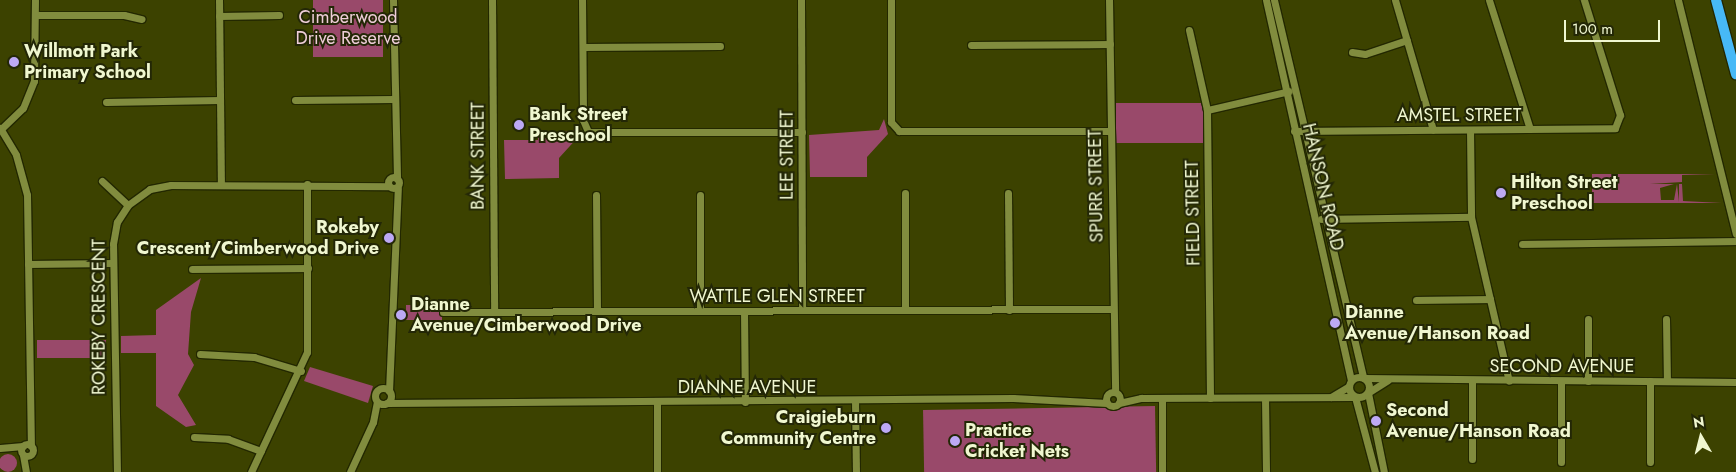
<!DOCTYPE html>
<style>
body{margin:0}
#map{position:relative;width:1736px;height:472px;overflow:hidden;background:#3c4200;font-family:Jost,sans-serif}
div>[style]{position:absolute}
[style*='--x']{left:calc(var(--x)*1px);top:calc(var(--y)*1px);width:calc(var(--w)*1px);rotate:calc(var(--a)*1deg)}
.green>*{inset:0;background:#99496a;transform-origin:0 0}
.round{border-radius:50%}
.roads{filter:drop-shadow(1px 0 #232800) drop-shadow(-1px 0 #232800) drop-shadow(0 1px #232800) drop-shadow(0 -1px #232800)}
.minor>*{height:7px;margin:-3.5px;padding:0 3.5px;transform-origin:3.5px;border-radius:3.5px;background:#818c3e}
.minor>.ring{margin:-3.5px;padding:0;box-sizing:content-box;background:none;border:7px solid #818c3e;border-radius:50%}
.highway>*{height:10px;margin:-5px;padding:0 5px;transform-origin:5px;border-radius:5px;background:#47b9f6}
.dots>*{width:14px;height:14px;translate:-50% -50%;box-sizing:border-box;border:2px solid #232706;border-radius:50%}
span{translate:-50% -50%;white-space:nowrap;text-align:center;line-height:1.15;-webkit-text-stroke:4px #232706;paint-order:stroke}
.park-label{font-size:18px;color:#efced9}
.poi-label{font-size:18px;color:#f0f7d0;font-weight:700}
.left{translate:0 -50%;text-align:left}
.right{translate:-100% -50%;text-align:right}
.street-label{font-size:18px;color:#f0f7d0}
.north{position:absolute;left:1676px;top:412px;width:50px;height:50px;-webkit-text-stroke:4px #232706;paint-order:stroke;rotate:352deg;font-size:14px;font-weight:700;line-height:20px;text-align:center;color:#f0f7d0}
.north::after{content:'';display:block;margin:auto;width:18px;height:22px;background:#f0f7d0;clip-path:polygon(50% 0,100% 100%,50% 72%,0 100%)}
.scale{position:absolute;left:1564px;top:20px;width:96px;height:22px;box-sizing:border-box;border:2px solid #f0f7d0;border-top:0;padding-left:6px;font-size:15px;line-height:18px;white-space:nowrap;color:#f0f7d0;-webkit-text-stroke:4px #232706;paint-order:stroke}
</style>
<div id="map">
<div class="green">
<div style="left:313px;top:0;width:70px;height:57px"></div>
<div style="left:1114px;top:103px;width:89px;height:40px"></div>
<div style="clip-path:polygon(884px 119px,888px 134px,867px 157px,867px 177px,810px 177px,809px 135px,879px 130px)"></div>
<div style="clip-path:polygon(577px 130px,580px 135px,559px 158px,559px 178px,505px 179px,504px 140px,538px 140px,538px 135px)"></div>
<div style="clip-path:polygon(1592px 174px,1715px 174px,1682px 175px,1682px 182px,1650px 184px,1674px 184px,1660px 188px,1661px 200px,1674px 200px,1677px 184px,1679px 202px,1679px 184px,1682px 184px,1683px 201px,1722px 203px,1592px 203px)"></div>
<div style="clip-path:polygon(201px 278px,191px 312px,188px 354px,194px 365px,178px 395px,196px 425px,186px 427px,156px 406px,156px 353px,121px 353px,121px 336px,156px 335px,156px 310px)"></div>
<div style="left:406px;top:305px;width:36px;height:15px"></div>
<div style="left:106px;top:340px;width:18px;height:69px;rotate:90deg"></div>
<div style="clip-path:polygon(310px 367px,373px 386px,368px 403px,304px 381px)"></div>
<div style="left:1155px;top:406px;width:66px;height:232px;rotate:89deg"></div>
<div class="round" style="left:-1px;top:454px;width:18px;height:18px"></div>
</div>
<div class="roads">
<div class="minor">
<div style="--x:219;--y:0;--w:185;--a:89.4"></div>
<div style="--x:393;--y:0;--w:179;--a:88.7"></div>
<div style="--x:492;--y:0;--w:312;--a:89.6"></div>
<div style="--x:582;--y:0;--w:120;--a:89.5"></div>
<div style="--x:583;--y:120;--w:13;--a:67"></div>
<div style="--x:588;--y:132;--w:214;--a:0"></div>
<div style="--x:801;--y:0;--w:310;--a:89.8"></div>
<div style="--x:891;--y:0;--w:122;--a:90"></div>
<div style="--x:891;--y:122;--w:12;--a:48"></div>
<div style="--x:899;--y:131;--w:211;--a:0"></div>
<div style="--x:1109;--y:0;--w:392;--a:89.1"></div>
<div style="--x:1266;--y:0;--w:389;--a:77.4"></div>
<div style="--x:1274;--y:0;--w:387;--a:76.7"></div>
<div style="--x:1395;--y:0;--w:135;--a:73.7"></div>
<div style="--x:1489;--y:0;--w:135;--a:72.4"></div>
<div style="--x:1678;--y:0;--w:241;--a:76.1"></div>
<div style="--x:35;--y:15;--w:89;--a:0"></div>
<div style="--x:124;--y:15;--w:18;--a:13"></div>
<div style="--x:219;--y:16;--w:60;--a:-1"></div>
<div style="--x:1189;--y:30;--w:82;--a:77.3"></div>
<div style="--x:1207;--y:110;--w:288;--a:89.4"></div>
<div style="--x:971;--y:45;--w:139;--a:-0.4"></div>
<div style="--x:583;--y:47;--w:137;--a:-0.4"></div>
<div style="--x:1352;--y:52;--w:13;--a:9"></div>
<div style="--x:1365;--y:54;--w:44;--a:-18.4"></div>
<div style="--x:295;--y:100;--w:99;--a:-0.6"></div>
<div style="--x:106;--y:102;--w:114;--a:-1"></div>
<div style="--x:1207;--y:110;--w:84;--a:-13"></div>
<div style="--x:0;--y:128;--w:31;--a:59"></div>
<div style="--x:16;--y:155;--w:41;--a:74.6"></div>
<div style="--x:27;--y:195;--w:251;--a:89.1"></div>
<div style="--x:1;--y:129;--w:30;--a:-44"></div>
<div style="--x:23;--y:108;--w:29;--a:-68"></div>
<div style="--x:34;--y:81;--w:81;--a:-89.3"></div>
<div style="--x:1470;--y:130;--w:87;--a:89.3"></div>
<div style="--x:1471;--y:217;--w:168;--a:77"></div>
<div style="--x:1294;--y:131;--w:321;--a:-0.5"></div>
<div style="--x:1615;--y:128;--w:14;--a:-69"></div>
<div style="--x:1620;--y:115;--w:121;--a:-107.4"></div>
<div class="ring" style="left:388.5px;top:177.5px;width:4px;height:4px"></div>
<div style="--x:102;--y:181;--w:35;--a:43"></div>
<div style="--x:905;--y:193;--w:117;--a:90"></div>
<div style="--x:1008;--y:193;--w:117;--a:89.5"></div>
<div style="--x:596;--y:195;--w:116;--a:89.5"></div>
<div style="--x:700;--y:195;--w:116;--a:90"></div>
<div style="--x:1321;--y:219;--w:150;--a:-0.8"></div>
<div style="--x:1522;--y:244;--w:214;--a:-0.8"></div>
<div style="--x:28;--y:264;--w:85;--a:-0.7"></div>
<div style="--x:192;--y:269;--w:116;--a:-0.5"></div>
<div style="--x:1416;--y:300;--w:74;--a:-0.8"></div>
<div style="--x:744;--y:311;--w:91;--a:89.4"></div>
<div style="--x:443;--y:312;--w:669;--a:-0.26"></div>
<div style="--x:1588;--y:319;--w:62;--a:90"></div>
<div style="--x:1666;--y:319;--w:62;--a:89.1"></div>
<div style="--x:200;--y:354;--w:54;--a:3.2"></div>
<div style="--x:254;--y:357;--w:49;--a:16.6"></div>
<div class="ring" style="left:1349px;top:377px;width:13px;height:13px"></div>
<div style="--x:1364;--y:378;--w:372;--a:0.6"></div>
<div style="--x:1650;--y:381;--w:81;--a:90"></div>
<div class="ring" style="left:375px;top:388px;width:9px;height:9px"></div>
<div style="--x:389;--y:391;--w:203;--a:-87.5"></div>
<div class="ring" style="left:1106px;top:392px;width:7px;height:7px"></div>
<div style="--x:1369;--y:392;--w:22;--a:-32"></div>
<div style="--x:1368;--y:393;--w:81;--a:78.6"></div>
<div style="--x:1331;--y:397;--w:21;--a:-31"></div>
<div style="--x:1355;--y:397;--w:78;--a:75.1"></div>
<div style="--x:1162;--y:398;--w:74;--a:90"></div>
<div style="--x:1265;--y:398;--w:74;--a:89.2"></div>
<div style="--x:855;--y:401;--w:71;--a:89.2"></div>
<div style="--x:657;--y:402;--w:70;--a:90"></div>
<div style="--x:387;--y:403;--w:626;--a:-0.46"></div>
<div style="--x:1013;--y:398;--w:94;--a:3"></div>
<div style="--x:1119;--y:403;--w:23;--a:-13"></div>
<div style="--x:1141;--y:398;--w:214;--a:-0.3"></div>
<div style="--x:194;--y:437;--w:34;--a:3"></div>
<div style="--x:228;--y:439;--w:35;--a:20"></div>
<div class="ring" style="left:21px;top:444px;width:5px;height:5px"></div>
<div style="--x:0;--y:448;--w:23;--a:-5"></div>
<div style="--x:23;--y:455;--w:17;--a:80"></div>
<div style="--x:1472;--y:459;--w:78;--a:-90"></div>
<div style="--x:1561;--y:462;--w:81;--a:-90"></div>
<div style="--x:117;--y:472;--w:228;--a:-91"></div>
<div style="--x:113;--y:244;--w:22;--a:-80"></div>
<div style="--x:117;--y:222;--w:20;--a:-57"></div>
<div style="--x:128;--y:205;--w:27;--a:-36"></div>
<div style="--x:150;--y:189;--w:21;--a:-11"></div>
<div style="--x:171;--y:185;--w:218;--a:0.3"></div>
<div style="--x:251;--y:472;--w:132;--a:-65"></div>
<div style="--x:307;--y:352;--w:168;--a:-90"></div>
<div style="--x:350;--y:472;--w:55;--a:-65.3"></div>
<div style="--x:373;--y:422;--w:20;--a:-79"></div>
</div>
<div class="highway">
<div style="--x:1716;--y:0;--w:77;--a:74.9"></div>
</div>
</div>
<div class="dots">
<div style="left:14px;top:62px;background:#bda9f5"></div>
<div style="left:519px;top:125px;background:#bda9f5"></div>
<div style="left:1501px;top:193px;background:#bda9f5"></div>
<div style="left:389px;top:238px;background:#bda9f5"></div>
<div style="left:401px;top:315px;background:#bda9f5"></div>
<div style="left:1335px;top:323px;background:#bda9f5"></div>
<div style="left:1376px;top:421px;background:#bda9f5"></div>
<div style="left:886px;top:428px;background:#bda9f5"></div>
<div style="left:955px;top:441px;background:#bda9f5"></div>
</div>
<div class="park-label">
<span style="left:348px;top:28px">Cimberwood<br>Drive Reserve</span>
</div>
<div class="poi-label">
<span class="left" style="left:24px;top:62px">Willmott Park<br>Primary School</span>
<span class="left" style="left:529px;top:125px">Bank Street<br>Preschool</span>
<span class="left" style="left:1511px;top:193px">Hilton Street<br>Preschool</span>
<span class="right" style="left:379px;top:238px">Rokeby<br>Crescent/Cimberwood Drive</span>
<span class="left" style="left:411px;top:315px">Dianne<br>Avenue/Cimberwood Drive</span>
<span class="left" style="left:1345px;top:323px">Dianne<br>Avenue/Hanson Road</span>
<span class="left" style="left:1386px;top:421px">Second<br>Avenue/Hanson Road</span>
<span class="right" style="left:876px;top:428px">Craigieburn<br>Community Centre</span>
<span class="left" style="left:965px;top:441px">Practice<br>Cricket Nets</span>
</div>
<div class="street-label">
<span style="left:1459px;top:115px">AMSTEL STREET</span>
<span style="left:787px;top:155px;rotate:-90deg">LEE STREET</span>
<span style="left:478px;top:156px;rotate:-90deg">BANK STREET</span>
<span style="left:1096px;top:186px;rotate:-91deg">SPURR STREET</span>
<span style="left:1323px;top:187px;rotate:77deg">HANSON ROAD</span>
<span style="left:1193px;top:213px;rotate:-91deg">FIELD STREET</span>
<span style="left:777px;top:296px">WATTLE GLEN STREET</span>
<span style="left:99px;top:317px;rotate:-90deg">ROKEBY CRESCENT</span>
<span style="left:1562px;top:366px">SECOND AVENUE</span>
<span style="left:747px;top:387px">DIANNE AVENUE</span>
</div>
<div class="north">N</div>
<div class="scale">100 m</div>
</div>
